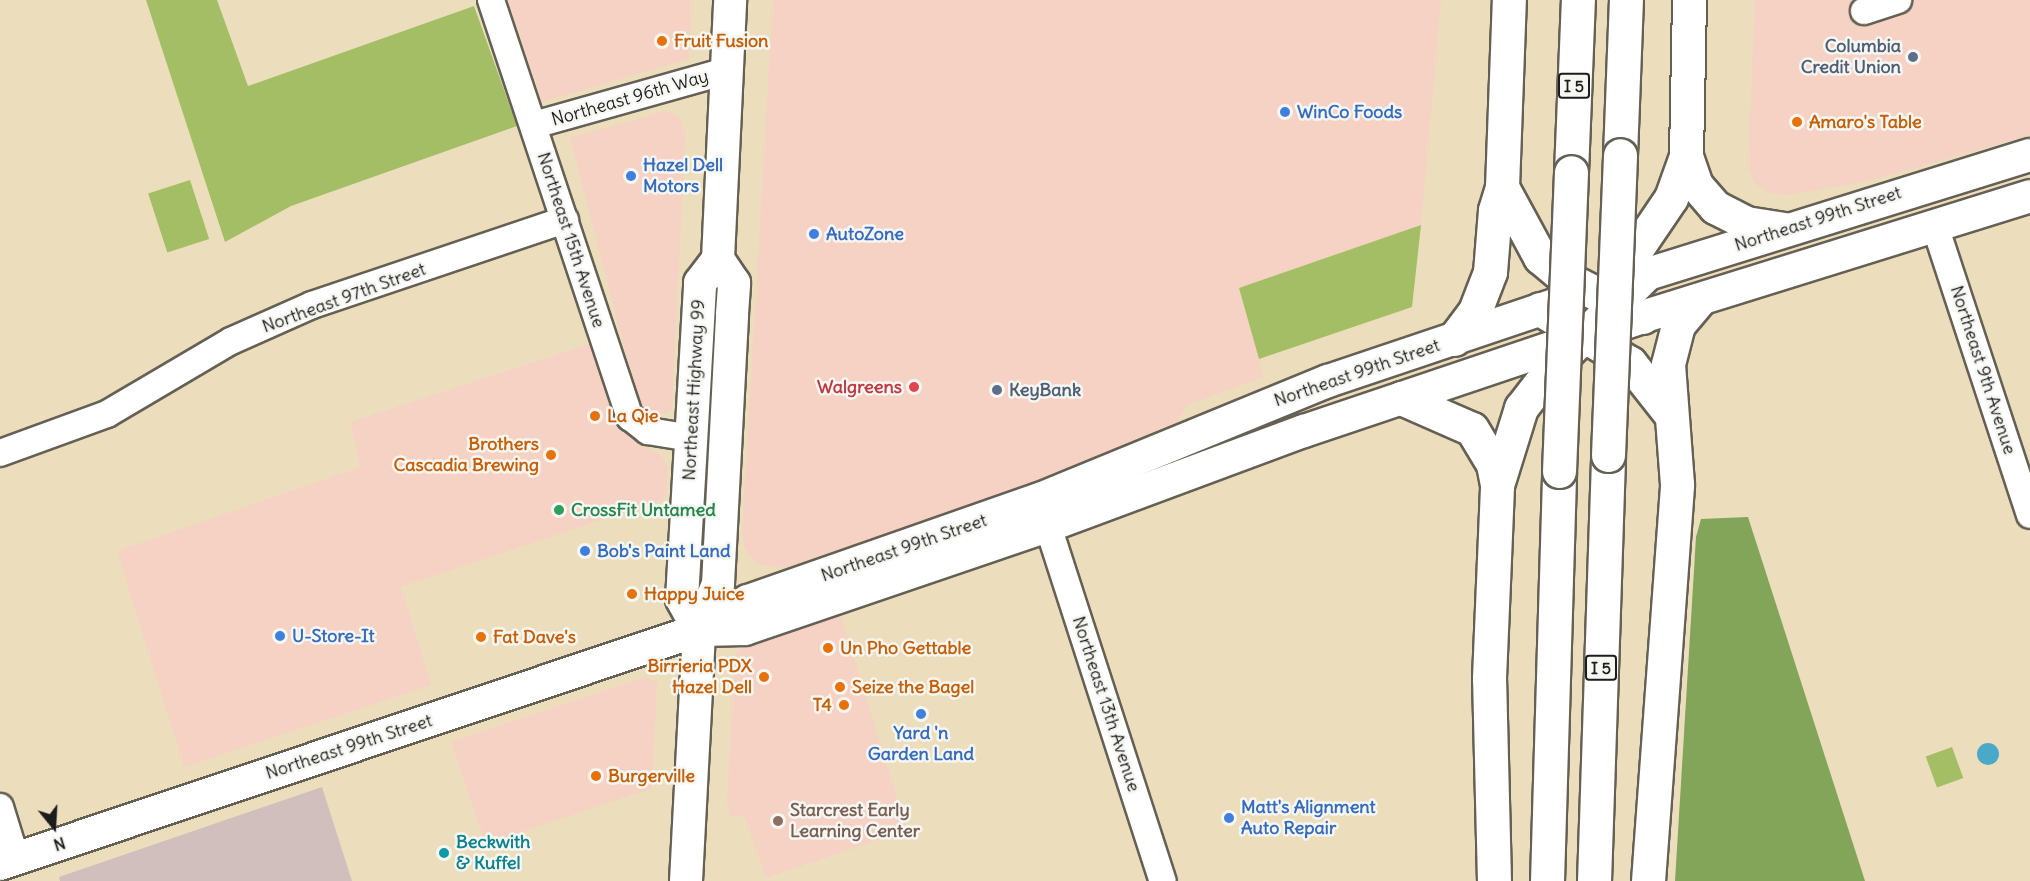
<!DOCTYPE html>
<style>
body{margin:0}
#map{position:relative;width:2030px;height:881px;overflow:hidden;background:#ecdebc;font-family:Delius,sans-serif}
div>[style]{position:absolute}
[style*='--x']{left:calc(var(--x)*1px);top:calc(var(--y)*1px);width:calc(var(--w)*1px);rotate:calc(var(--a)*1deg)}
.built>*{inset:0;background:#f5d2c3}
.industrial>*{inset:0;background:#d1bfbd}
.green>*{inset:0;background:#a4be65;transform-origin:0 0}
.forest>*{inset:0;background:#83a55a}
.water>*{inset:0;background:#4aa9c9}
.round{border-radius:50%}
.roads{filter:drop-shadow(2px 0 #656054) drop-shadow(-2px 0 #656054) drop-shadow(0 2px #656054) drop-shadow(0 -2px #656054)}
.minor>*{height:26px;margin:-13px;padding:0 13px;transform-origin:13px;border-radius:13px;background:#fff}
.major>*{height:32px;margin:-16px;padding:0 16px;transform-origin:16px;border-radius:16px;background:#fff}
.highway>*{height:33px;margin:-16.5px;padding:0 16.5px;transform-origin:16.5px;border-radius:16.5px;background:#fff}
.bridges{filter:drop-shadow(2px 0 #656054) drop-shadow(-2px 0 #656054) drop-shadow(0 2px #656054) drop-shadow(0 -2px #656054)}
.highway-bridge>*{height:33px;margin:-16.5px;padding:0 16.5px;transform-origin:16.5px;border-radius:16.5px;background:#fff}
.dots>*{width:16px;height:16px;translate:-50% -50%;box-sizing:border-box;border:3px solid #f6f6f2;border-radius:50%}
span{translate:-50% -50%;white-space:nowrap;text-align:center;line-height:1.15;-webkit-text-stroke:5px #f6f6f2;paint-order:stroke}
.shield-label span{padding:2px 4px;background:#f6f6f2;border:2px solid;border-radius:4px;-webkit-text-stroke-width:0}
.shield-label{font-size:16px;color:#1c1c1c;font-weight:700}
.food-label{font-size:18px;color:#c56008;font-weight:700}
.left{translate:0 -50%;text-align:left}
.right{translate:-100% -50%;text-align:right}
.service-label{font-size:18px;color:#4e5e75;font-weight:700}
.street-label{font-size:18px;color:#1c1c1c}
.shop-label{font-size:18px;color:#366cbe;font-weight:700}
.health-label{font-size:18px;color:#be3a42;font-weight:700}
.leisure-label{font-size:18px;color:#27864d;font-weight:700}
.education-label{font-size:18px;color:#785e54;font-weight:700}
.culture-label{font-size:18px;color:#0d838f;font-weight:700}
.north{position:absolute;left:24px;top:797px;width:60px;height:60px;-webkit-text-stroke:4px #f6f6f2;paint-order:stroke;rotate:162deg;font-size:16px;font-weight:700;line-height:24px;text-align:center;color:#1c1c1c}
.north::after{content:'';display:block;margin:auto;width:21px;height:27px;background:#1c1c1c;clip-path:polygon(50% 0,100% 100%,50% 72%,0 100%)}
</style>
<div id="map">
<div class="built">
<div style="clip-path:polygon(508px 0,692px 0,689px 59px,542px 102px)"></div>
<div style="clip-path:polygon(773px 0,1441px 0,1421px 225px,1239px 288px,1264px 377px,1187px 405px,1177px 422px,1042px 480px,787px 568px,759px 565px,745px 549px,742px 531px)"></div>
<div style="clip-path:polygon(1755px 0,2030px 0,2030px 135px,1873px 180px,1788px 195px,1769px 193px,1755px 184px,1748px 167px)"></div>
<div style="clip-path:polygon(666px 111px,680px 117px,685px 137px,672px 410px,657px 418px,646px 414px,638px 400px,570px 138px)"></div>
<div style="clip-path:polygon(593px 343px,637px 442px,660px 455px,668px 466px,666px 498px,401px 587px,431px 685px,184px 767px,117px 551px,361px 467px,350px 422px)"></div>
<div style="clip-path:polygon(839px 611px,907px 830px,766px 878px,744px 816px,730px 816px,727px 802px,735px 655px,743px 646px)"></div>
<div style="clip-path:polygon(646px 677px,657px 683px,652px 788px,486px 844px,451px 742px)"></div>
</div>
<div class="industrial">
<div style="clip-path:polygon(322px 787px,352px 881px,60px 881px,59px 877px)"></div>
</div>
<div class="green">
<div style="clip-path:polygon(146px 0,217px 0,248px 86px,474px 6px,517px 126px,291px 206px,225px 242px)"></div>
<div style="left:190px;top:180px;width:62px;height:44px;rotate:72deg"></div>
<div style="clip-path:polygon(1421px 225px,1412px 307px,1259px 359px,1239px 288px)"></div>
<div style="left:1952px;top:747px;width:33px;height:28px;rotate:70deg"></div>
</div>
<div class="forest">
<div style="clip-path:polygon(1748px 517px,1865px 881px,1675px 881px,1696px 537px,1701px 519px)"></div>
</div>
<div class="water">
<div class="round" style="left:1977px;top:743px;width:22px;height:22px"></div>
</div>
<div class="roads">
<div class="minor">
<div style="--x:491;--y:0;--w:440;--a:71.6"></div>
<div style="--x:630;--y:417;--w:23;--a:38"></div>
<div style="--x:648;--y:431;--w:44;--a:9.2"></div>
<div style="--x:1864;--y:11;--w:36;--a:-18"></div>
<div style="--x:534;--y:125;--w:199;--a:-15.7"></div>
<div style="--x:1935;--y:226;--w:304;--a:71.8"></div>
<div style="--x:0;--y:453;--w:114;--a:-20"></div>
<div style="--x:107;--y:414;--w:144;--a:-30.5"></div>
<div style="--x:231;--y:341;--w:89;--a:-24"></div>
<div style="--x:312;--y:305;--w:267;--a:-18.6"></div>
<div style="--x:1048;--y:526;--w:373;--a:72.1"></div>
<div style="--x:0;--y:807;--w:54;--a:72.9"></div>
</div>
<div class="major">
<div style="--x:1619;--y:283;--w:430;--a:-17.3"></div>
<div style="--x:699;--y:630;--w:35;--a:-119"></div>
<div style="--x:682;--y:599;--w:317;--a:-86.7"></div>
<div style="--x:700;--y:283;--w:30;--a:-53"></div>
<div style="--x:718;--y:259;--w:259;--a:-87.3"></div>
<div style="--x:701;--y:630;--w:44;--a:-1.3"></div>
<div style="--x:745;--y:629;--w:320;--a:-18.8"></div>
<div style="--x:1048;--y:526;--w:273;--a:-20.4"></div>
<div style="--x:1304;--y:431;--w:357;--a:-18.6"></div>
<div style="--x:1642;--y:317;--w:406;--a:-17.3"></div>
<div style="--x:0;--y:864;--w:737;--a:-18.51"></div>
<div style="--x:699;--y:630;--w:57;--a:-30.6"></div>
<div style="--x:748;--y:601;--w:309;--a:-19.3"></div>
<div style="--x:1040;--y:499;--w:311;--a:-22.3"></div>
<div style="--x:1328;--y:381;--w:251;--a:-18.6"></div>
<div style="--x:686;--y:881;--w:251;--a:-87"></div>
<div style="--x:699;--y:630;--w:50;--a:-67.6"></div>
<div style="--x:718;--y:584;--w:270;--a:-87"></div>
<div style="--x:732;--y:314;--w:31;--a:-86"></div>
<div style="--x:734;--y:283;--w:29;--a:-124"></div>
</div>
<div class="highway">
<div style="--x:1620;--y:155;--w:155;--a:-87.8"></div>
<div style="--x:1686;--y:156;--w:31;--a:71"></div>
<div style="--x:1696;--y:185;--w:29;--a:49"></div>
<div style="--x:1715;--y:207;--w:35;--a:27"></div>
<div style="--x:1746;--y:223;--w:37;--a:9"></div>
<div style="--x:1571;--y:172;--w:172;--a:-87.7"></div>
<div style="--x:1502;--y:187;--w:80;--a:61.5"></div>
<div style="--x:1540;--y:257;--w:31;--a:40"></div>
<div style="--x:1564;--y:277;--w:88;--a:27.1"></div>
<div style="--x:1610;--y:288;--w:109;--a:-55.9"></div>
<div style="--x:1671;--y:198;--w:45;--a:-70.3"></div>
<div style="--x:1686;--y:156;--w:156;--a:-88.9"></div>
<div style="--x:1540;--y:309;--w:105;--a:31"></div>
<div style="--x:1630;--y:363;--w:66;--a:51.7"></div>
<div style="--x:1454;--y:339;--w:35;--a:-53"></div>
<div style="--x:1475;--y:311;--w:42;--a:-69"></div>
<div style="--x:1490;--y:272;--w:62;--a:-85.4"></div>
<div style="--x:1495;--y:210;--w:24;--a:-73"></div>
<div style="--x:1502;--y:187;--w:187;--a:-87.9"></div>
<div style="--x:1401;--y:398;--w:77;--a:23.6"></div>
<div style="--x:1472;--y:429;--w:41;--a:59"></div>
<div style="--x:1493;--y:464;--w:21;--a:79"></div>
<div style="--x:1494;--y:881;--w:203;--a:-91.4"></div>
<div style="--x:1489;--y:678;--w:193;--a:-87.6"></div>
<div style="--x:1497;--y:485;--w:81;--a:-72.7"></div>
<div style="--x:1521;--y:408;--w:56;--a:-52.3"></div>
<div style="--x:1555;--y:364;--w:127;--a:-44.7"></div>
<div style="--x:1547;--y:881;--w:410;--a:-88.3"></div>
<div style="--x:1594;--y:881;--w:426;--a:-88.1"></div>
<div style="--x:1648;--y:881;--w:398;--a:-85.8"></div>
<div style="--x:1677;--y:484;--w:120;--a:-94.3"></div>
<div style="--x:1668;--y:364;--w:40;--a:-75.6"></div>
<div style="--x:1678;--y:325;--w:33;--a:-50"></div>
</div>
</div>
<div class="bridges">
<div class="highway-bridge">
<div style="--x:1608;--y:455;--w:300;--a:-87.7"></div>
<div style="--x:1559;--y:471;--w:299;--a:-87.7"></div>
</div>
</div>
<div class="dots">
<div style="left:662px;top:41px;background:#e8710a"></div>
<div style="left:1913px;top:57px;background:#5c6f8a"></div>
<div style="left:1285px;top:112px;background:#3f7fe0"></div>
<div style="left:1797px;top:122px;background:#e8710a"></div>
<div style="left:631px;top:176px;background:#3f7fe0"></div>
<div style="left:814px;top:234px;background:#3f7fe0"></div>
<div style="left:914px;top:387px;background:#e0444e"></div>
<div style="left:997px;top:390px;background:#5c6f8a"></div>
<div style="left:595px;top:416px;background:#e8710a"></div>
<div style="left:551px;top:455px;background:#e8710a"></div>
<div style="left:559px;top:510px;background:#2e9e5b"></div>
<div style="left:585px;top:551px;background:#3f7fe0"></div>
<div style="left:632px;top:594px;background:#e8710a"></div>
<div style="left:280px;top:636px;background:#3f7fe0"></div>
<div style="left:481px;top:637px;background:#e8710a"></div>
<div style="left:828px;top:648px;background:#e8710a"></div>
<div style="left:764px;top:677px;background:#e8710a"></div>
<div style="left:840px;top:687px;background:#e8710a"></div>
<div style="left:844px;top:705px;background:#e8710a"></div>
<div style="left:921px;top:714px;background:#3f7fe0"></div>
<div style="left:596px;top:776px;background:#e8710a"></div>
<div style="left:1229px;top:818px;background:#3f7fe0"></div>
<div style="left:778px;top:821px;background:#8d6e63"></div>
<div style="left:444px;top:853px;background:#0f9aa8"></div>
</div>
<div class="shield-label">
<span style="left:1574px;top:86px">I 5</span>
<span style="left:1601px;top:668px">I 5</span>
</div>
<div class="food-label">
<span class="left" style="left:674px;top:41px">Fruit Fusion</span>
<span class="left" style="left:1809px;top:122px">Amaro's Table</span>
<span class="left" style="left:607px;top:416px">La Qie</span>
<span class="right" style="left:539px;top:455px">Brothers<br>Cascadia Brewing</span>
<span class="left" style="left:644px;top:594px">Happy Juice</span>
<span class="left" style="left:493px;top:637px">Fat Dave's</span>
<span class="left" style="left:840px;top:648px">Un Pho Gettable</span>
<span class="right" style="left:752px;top:677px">Birrieria PDX<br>Hazel Dell</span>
<span class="left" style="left:852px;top:687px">Seize the Bagel</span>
<span class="right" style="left:832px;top:705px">T4</span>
<span class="left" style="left:608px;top:776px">Burgerville</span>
</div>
<div class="service-label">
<span class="right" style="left:1901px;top:57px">Columbia<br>Credit Union</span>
<span class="left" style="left:1009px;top:390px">KeyBank</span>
</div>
<div class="street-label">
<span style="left:630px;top:98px;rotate:-16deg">Northeast 96th Way</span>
<span style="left:1818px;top:219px;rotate:-18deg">Northeast 99th Street</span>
<span style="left:571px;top:240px;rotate:72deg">Northeast 15th Avenue</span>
<span style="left:344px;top:298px;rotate:-20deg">Northeast 97th Street</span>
<span style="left:1983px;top:370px;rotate:72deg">Northeast 9th Avenue</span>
<span style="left:1357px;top:373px;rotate:-19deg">Northeast 99th Street</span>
<span style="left:694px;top:390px;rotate:-87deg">Northeast Highway 99</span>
<span style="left:904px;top:548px;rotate:-19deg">Northeast 99th Street</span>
<span style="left:1106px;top:704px;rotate:72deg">Northeast 13th Avenue</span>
<span style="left:349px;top:747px;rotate:-18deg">Northeast 99th Street</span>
</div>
<div class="shop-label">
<span class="left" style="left:1297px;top:112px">WinCo Foods</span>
<span class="left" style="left:643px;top:176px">Hazel Dell<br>Motors</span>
<span class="left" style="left:826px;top:234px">AutoZone</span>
<span class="left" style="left:597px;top:551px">Bob's Paint Land</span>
<span class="left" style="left:292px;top:636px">U-Store-It</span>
<span style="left:921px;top:744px">Yard 'n<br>Garden Land</span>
<span class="left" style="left:1241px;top:818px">Matt's Alignment<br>Auto Repair</span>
</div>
<div class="health-label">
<span class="right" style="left:902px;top:387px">Walgreens</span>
</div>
<div class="leisure-label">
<span class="left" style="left:571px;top:510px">CrossFit Untamed</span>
</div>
<div class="education-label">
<span class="left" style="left:790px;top:821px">Starcrest Early<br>Learning Center</span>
</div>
<div class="culture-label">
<span class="left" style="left:456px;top:853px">Beckwith<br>&amp; Kuffel</span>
</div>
<div class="north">N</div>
</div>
